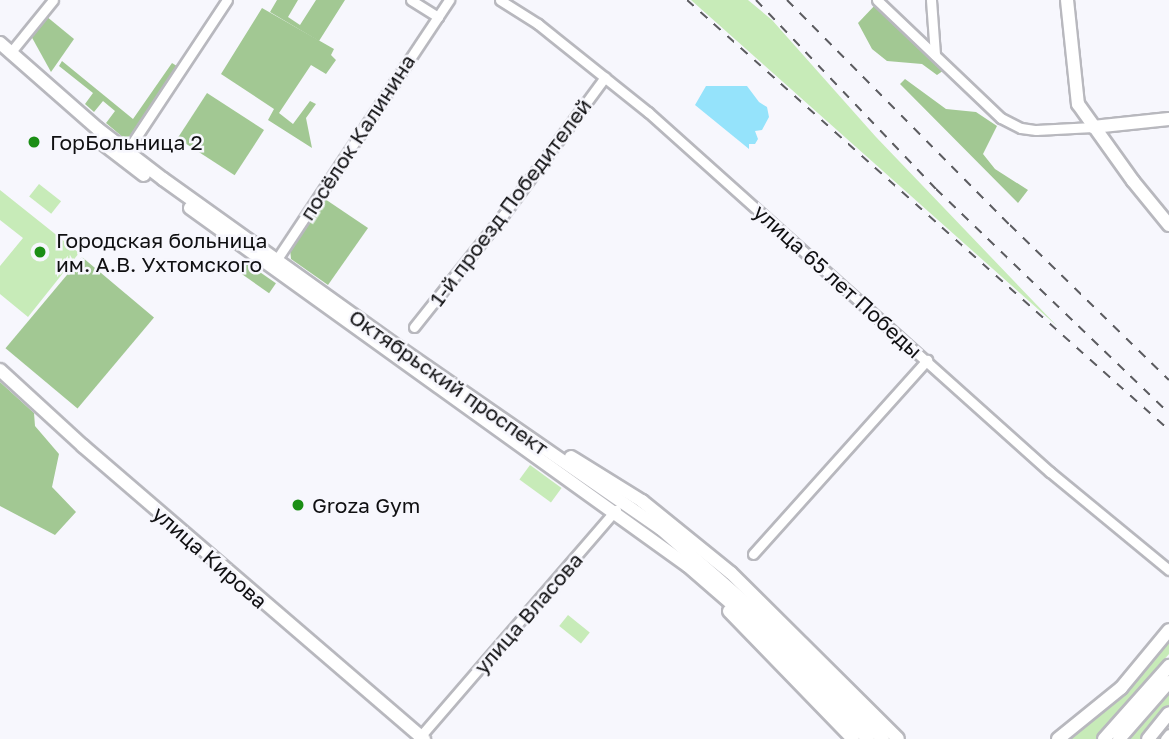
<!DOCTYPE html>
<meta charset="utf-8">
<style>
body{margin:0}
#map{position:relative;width:1169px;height:739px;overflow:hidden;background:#f7f7fd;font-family:"Golos Text",sans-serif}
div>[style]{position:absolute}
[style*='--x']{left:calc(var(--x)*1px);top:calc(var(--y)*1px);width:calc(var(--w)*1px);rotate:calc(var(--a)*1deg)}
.green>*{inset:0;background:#c7ebb8;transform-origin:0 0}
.forest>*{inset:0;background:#a2c893;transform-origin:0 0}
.water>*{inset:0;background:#95e3fb}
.roads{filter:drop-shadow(2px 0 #b8b8be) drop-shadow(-2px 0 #b8b8be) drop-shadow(0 2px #b8b8be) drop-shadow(0 -2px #b8b8be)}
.minor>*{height:9px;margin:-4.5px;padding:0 4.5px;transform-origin:4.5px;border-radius:4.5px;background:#fff}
.major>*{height:12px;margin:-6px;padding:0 6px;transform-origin:6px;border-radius:6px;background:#fff}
.rail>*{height:2px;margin-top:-1px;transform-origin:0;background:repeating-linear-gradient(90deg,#5b5b5f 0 9px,transparent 0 18px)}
.dots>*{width:19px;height:19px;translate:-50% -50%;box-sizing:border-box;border:4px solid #f7f7fd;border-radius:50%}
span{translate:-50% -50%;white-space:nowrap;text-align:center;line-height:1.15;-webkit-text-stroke:5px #f7f7fd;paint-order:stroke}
.street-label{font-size:21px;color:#101012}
.poi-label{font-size:21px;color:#101012}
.left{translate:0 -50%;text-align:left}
</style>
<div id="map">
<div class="green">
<div style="clip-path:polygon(691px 0,748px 0,772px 20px,876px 137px,1057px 326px)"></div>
<div style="left:39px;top:184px;width:28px;height:16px;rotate:38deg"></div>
<div style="clip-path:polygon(0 190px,79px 253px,28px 317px,0 294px,0 266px,23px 238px,0 220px)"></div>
<div style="left:530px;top:465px;width:39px;height:18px;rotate:36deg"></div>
<div style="left:568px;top:615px;width:28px;height:14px;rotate:39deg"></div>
<div style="clip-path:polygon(1169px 636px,1169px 654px,1107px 724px,1109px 727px,1098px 739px,1064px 739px)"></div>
<div style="clip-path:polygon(1169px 693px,1169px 708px,1144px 739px,1129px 739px)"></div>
</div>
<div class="forest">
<div style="clip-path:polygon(277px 0,298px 0,288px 17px,300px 25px,316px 0,345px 0,319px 41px,270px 12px)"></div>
<div style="clip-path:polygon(877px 3px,947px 68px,937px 75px,922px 64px,887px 61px,872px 49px,858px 23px)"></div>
<div style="clip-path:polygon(262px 8px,334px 49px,331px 55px,336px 60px,326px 74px,311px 65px,279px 113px,293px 124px,310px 101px,316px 104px,306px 118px,312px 148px,268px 120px,274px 109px,221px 74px)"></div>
<div style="clip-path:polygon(46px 16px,74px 39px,51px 72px,30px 34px)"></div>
<div style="clip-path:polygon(62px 61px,133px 119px,172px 63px,180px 68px,131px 144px,106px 123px,115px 111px,103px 101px,94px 112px,85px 104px,93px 93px,59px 66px)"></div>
<div style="clip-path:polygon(905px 79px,946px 109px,976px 112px,997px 126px,983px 154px,995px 169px,1028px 190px,1018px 203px,900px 84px)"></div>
<div style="left:207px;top:93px;width:68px;height:54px;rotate:33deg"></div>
<div style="clip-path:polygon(322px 197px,368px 228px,328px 285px,291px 259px,290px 249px)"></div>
<div style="left:82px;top:257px;width:94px;height:119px;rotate:40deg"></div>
<div style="left:244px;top:261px;width:39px;height:12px;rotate:35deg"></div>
<div style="clip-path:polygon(0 382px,34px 413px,35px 426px,59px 454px,52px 487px,76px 512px,55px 535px,0 506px)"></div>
</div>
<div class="water">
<div style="clip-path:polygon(706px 86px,747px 86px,759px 102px,767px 107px,769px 117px,762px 130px,755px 131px,758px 139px,755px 144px,749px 144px,749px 149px,695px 105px)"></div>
</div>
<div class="roads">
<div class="minor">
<div style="--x:411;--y:0;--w:32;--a:32"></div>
<div style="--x:500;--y:0;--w:45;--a:32.3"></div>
<div style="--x:538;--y:24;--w:141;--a:38.7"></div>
<div style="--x:648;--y:112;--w:540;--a:41.85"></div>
<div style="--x:1050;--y:472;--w:154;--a:39.5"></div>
<div style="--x:877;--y:0;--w:171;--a:43.6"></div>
<div style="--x:1001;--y:118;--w:22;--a:27"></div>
<div style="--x:1021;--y:128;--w:15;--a:8"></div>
<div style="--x:1036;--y:130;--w:57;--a:-3"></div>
<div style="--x:931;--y:0;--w:55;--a:85.8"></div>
<div style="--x:10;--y:53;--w:68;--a:-50.9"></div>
<div style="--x:127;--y:151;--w:181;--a:-56.5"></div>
<div style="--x:275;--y:262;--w:315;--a:-56.4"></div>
<div style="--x:414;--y:327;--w:144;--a:-51.5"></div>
<div style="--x:504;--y:214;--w:170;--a:-53.6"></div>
<div style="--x:753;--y:554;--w:261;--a:-48.1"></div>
<div style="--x:418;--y:739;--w:303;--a:-49.2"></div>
<div style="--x:1165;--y:739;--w:6;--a:-51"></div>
</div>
<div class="major">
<div style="--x:1067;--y:0;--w:105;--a:84"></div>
<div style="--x:1078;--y:104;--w:95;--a:54.5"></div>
<div style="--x:1133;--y:181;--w:57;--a:50.7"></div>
<div style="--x:0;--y:43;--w:130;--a:41.3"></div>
<div style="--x:98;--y:129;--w:82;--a:37.6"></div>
<div style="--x:163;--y:179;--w:289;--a:35.6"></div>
<div style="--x:398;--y:347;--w:320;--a:34.7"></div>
<div style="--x:661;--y:529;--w:117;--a:41.2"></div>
<div style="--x:749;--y:606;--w:189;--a:44.8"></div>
<div style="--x:1093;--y:127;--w:76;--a:-6"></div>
<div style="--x:97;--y:139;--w:59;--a:37.5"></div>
<div style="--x:190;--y:208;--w:613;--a:35.71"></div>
<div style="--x:688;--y:566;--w:69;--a:40.9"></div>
<div style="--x:740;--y:611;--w:181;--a:45"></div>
<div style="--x:0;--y:370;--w:113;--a:42.5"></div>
<div style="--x:83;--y:446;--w:450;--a:40.7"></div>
<div style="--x:571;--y:457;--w:84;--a:31.8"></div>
<div style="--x:642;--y:501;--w:114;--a:39"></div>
<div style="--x:731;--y:573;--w:235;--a:44.8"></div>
<div style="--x:729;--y:611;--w:178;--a:45.9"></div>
<div style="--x:1058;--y:739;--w:81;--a:-39"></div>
<div style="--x:1121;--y:688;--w:75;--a:-50.4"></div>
<div style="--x:1104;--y:739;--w:98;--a:-48.3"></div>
<div style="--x:1119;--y:739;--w:76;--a:-48.7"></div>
<div style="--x:1148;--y:739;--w:33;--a:-51"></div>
</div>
</div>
<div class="rail">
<div style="--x:687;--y:0;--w:646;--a:41.74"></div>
<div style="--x:756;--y:0;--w:261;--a:46.4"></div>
<div style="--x:936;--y:189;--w:323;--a:43.9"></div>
<div style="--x:787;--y:0;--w:317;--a:45.3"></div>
<div style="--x:1010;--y:225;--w:222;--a:44.3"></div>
</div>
<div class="dots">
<div style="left:34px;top:142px;background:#1b8e15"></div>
<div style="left:40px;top:252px;background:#1b8e15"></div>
<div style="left:298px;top:505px;background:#1b8e15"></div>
</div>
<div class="street-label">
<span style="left:357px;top:137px;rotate:-57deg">посёлок Калинина</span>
<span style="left:510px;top:202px;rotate:-53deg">1-й проезд Победителей</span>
<span style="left:838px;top:281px;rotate:42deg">улица 65 лет Победы</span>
<span style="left:449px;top:382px;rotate:35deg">Октябрьский проспект</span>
<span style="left:210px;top:557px;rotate:41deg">улица Кирова</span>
<span style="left:528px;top:613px;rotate:-49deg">улица Власова</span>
</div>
<div class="poi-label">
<span class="left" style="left:50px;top:142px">ГорБольница 2</span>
<span class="left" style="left:56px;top:252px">Городская больница<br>им. А.В. Ухтомского</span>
<span class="left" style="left:312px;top:505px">Groza Gym</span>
</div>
</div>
